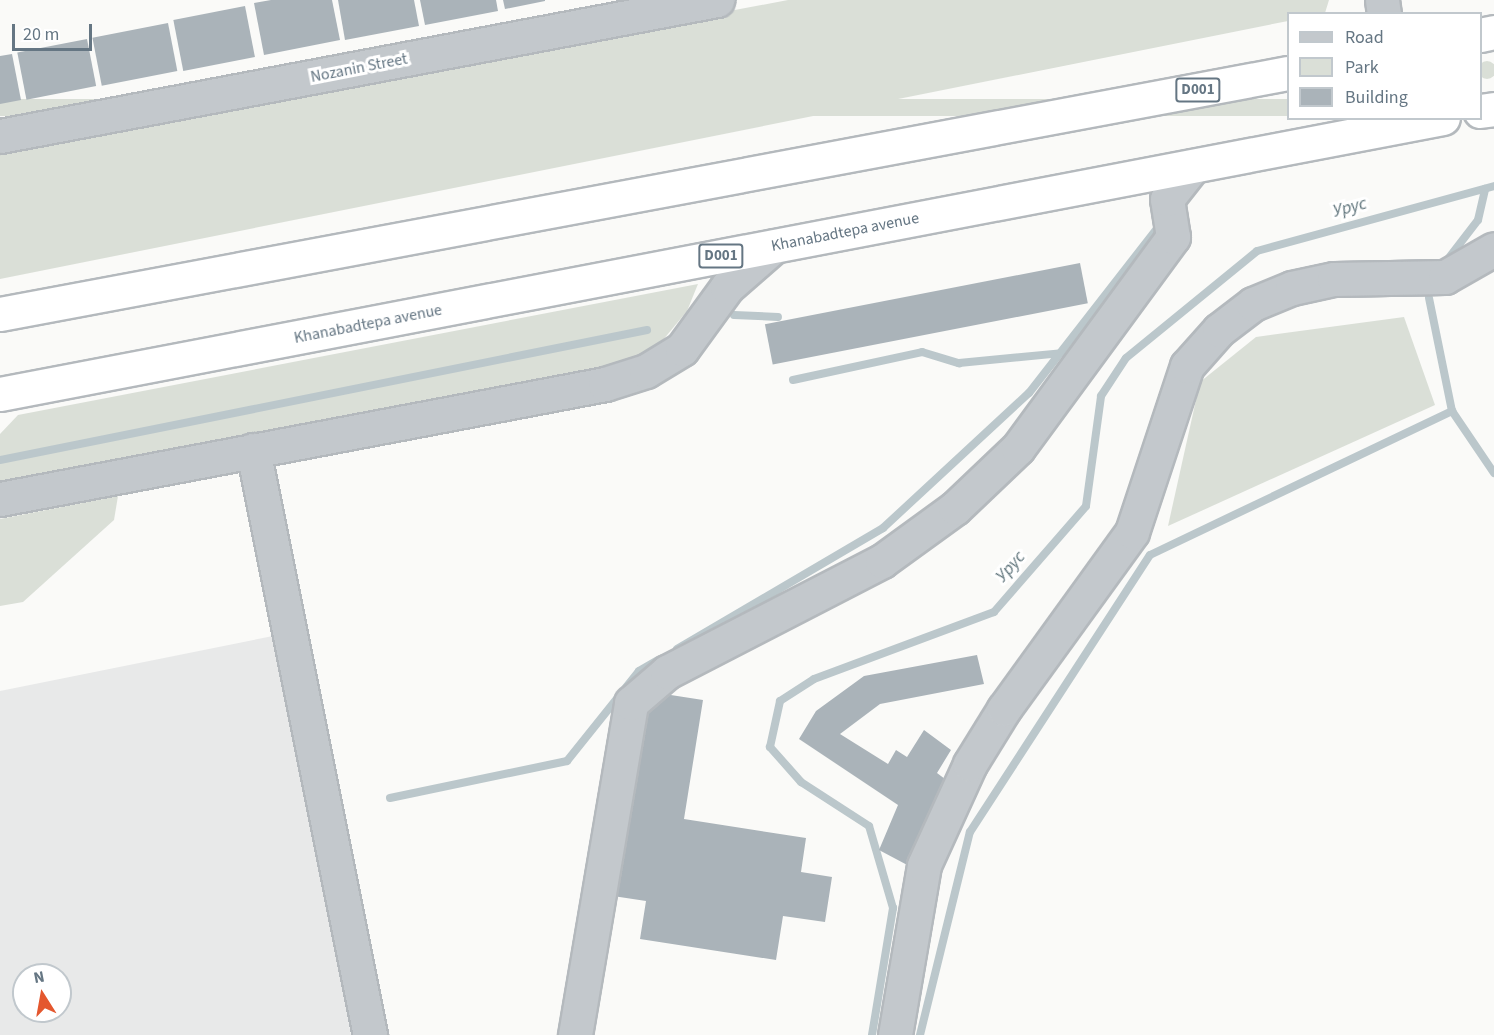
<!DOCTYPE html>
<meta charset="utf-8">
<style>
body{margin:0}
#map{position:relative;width:1494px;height:1035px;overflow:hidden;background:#fafaf8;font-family:"Source Sans 3",sans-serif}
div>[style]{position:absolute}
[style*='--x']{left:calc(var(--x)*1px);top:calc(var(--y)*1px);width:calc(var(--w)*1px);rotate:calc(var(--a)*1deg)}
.built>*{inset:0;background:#e8e9e9}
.green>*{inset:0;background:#dadfd7;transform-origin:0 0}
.round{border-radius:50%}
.stream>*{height:8px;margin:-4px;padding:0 4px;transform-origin:4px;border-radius:4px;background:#bbc7cb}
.building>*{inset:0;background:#aab3b9;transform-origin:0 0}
.roads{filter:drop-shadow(2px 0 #b4b9bd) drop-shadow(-2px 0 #b4b9bd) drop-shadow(0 2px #b4b9bd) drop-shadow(0 -2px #b4b9bd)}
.minor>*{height:33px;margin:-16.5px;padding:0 16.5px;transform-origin:16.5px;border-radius:16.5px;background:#c3c8cc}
.highway>*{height:33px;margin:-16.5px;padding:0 16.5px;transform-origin:16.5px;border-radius:16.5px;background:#fff}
span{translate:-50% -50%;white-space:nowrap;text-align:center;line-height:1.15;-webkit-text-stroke:6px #fff;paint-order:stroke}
.shield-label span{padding:2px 4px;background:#fff;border:2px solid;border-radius:4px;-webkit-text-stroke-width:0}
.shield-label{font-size:15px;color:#657683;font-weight:700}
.street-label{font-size:16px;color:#657683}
.water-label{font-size:18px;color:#60757c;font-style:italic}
.legend{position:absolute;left:1287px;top:12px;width:195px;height:108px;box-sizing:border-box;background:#fff;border:2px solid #c1c8cd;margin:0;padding:8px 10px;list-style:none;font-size:18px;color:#657683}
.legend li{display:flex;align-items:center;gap:12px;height:30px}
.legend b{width:30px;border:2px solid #c1c8cd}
.north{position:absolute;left:12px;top:963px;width:60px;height:60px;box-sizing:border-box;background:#fff;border:2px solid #c1c8cd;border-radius:50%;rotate:349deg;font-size:16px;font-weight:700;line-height:24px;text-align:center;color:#657683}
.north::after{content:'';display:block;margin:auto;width:21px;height:27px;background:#e4572e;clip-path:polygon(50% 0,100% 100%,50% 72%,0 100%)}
.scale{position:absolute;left:12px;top:24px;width:80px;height:27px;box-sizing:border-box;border:3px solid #657683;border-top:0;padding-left:8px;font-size:18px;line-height:21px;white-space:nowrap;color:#657683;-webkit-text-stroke:4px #fff;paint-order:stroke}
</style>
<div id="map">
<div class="built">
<div style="clip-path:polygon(evenodd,278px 635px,351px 1035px,0 1035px,0 691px,278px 635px,24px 975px,60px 975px,60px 1011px,24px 1011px,24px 975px)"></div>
</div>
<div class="green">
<div style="clip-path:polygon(788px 0,1329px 0,1325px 13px,1288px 14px,1288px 21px,0 279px,0 148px)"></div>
<div class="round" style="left:1478px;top:61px;width:18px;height:18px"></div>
<div style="left:1288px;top:99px;width:17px;height:1311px;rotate:90deg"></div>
<div style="clip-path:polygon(698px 284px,687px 311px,658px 346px,619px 365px,0 481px,0 434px,18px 415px)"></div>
<div style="clip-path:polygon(1404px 317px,1435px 405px,1168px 526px,1200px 382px,1256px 337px)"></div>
<div style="clip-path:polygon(118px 496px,114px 520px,23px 602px,0 606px,0 519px)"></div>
</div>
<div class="stream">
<div style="--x:1448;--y:259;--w:49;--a:-52.4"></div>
<div style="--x:1478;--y:220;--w:32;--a:-77"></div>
<div style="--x:1429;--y:298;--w:115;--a:78.5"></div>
<div style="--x:1452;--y:411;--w:75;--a:55.9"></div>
<div style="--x:734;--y:315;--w:44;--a:2.6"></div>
<div style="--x:793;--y:380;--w:132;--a:-12.2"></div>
<div style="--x:922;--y:352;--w:39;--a:17"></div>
<div style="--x:959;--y:363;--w:103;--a:-5.5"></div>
<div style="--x:0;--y:460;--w:660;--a:-11.36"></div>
<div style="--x:677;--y:649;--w:239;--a:-30.4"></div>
<div style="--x:883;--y:528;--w:199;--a:-42.8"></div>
<div style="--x:1029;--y:393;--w:213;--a:-52.1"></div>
<div style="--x:390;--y:798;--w:181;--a:-11.8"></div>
<div style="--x:567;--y:761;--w:115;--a:-51.3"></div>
<div style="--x:639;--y:671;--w:22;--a:-30"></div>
<div style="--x:872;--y:1035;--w:129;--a:-80.6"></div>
<div style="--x:893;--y:908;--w:85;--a:-106.3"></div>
<div style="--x:869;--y:826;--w:81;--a:-147.1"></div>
<div style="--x:801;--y:782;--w:47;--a:-131.5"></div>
<div style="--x:770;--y:747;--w:47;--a:-77.7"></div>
<div style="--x:780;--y:701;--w:40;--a:-32.9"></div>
<div style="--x:814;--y:679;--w:192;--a:-20.4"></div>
<div style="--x:994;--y:612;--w:140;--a:-49"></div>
<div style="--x:1086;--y:506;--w:111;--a:-82.2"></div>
<div style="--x:1101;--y:396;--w:45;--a:-56.7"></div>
<div style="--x:1126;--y:358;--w:169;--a:-39.2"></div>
<div style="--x:1257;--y:251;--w:246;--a:-15.3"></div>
<div style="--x:920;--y:1035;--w:209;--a:-76.2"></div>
<div style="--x:970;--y:832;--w:330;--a:-57"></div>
<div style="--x:1150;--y:555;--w:335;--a:-25.5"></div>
</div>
<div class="building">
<div style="clip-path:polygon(271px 0,332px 0,340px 40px,264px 55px,254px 3px)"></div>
<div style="clip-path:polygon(338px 0,414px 0,419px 26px,345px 40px)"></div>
<div style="clip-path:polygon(420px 0,496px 0,498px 11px,425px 25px)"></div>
<div style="clip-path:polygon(503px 0,545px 0,545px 1px,505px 9px)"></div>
<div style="left:245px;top:6px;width:52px;height:73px;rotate:79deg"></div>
<div style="left:168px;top:23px;width:49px;height:77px;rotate:79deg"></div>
<div style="left:87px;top:39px;width:48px;height:71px;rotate:79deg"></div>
<div style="clip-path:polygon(12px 54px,21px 100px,0 104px,0 56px)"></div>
<div style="left:1080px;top:263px;width:41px;height:321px;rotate:79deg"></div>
<div style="clip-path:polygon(977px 655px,984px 684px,880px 704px,840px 734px,888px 764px,896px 750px,907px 757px,924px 730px,951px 750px,937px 773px,945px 779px,911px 867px,879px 850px,898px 805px,799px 739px,816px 711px,864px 676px)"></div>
<div style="clip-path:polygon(645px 691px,703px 700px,684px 819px,806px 838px,801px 872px,832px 877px,825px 922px,783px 916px,776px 960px,640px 939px,646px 901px,613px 896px)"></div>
</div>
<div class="roads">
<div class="minor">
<div style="--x:1382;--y:0;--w:14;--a:82"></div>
<div style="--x:0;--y:136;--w:730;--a:-10.74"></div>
<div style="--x:253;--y:450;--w:597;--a:78.69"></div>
<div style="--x:0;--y:499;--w:616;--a:-10.76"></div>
<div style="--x:605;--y:384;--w:43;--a:-17.6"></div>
<div style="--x:646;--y:371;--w:42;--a:-31.4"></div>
<div style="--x:682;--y:349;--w:77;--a:-54"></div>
<div style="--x:727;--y:287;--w:62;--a:-41.1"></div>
<div style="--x:575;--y:1035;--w:337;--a:-80.4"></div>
<div style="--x:631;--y:703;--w:48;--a:-40.7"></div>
<div style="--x:667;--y:672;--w:242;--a:-27.3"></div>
<div style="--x:882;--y:561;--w:90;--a:-36"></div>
<div style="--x:955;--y:508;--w:87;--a:-43.6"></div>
<div style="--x:1018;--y:448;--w:262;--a:-53.7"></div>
<div style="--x:1173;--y:237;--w:38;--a:-99"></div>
<div style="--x:1167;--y:199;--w:42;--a:-51.8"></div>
<div style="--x:895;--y:1035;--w:172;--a:-80.3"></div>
<div style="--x:924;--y:865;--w:111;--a:-65.5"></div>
<div style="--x:970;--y:764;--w:65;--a:-58.3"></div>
<div style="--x:1004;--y:709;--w:218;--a:-54.1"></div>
<div style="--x:1132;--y:532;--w:175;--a:-71.7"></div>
<div style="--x:1187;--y:366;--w:48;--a:-48.4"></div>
<div style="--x:1219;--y:330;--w:43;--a:-37.4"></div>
<div style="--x:1253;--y:304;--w:42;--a:-22.3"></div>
<div style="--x:1292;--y:288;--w:43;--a:-12.1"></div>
<div style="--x:1334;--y:279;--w:111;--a:-1"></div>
<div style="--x:1445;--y:277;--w:56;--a:-29.7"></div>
</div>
<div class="highway">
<div style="--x:1480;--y:35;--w:14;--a:-12"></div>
<div style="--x:1480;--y:111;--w:14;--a:-8"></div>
<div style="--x:0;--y:314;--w:1310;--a:-10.6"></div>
<div style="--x:0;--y:394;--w:1469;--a:-10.83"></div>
</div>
</div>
<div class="shield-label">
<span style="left:1198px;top:90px">D001</span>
<span style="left:721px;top:256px">D001</span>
</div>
<div class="street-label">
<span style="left:359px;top:68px;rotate:-11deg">Nozanin Street</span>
<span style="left:845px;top:232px;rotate:-11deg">Khanabadtepa avenue</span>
<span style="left:368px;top:324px;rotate:-11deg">Khanabadtepa avenue</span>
</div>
<div class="water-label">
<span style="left:1350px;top:208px;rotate:-15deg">Урус</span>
<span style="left:1011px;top:567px;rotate:-49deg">Урус</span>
</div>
<ul class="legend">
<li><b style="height:8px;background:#c3c8cc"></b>Road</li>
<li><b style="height:16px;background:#dadfd7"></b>Park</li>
<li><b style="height:16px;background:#aab3b9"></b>Building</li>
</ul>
<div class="north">N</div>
<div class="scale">20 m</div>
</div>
